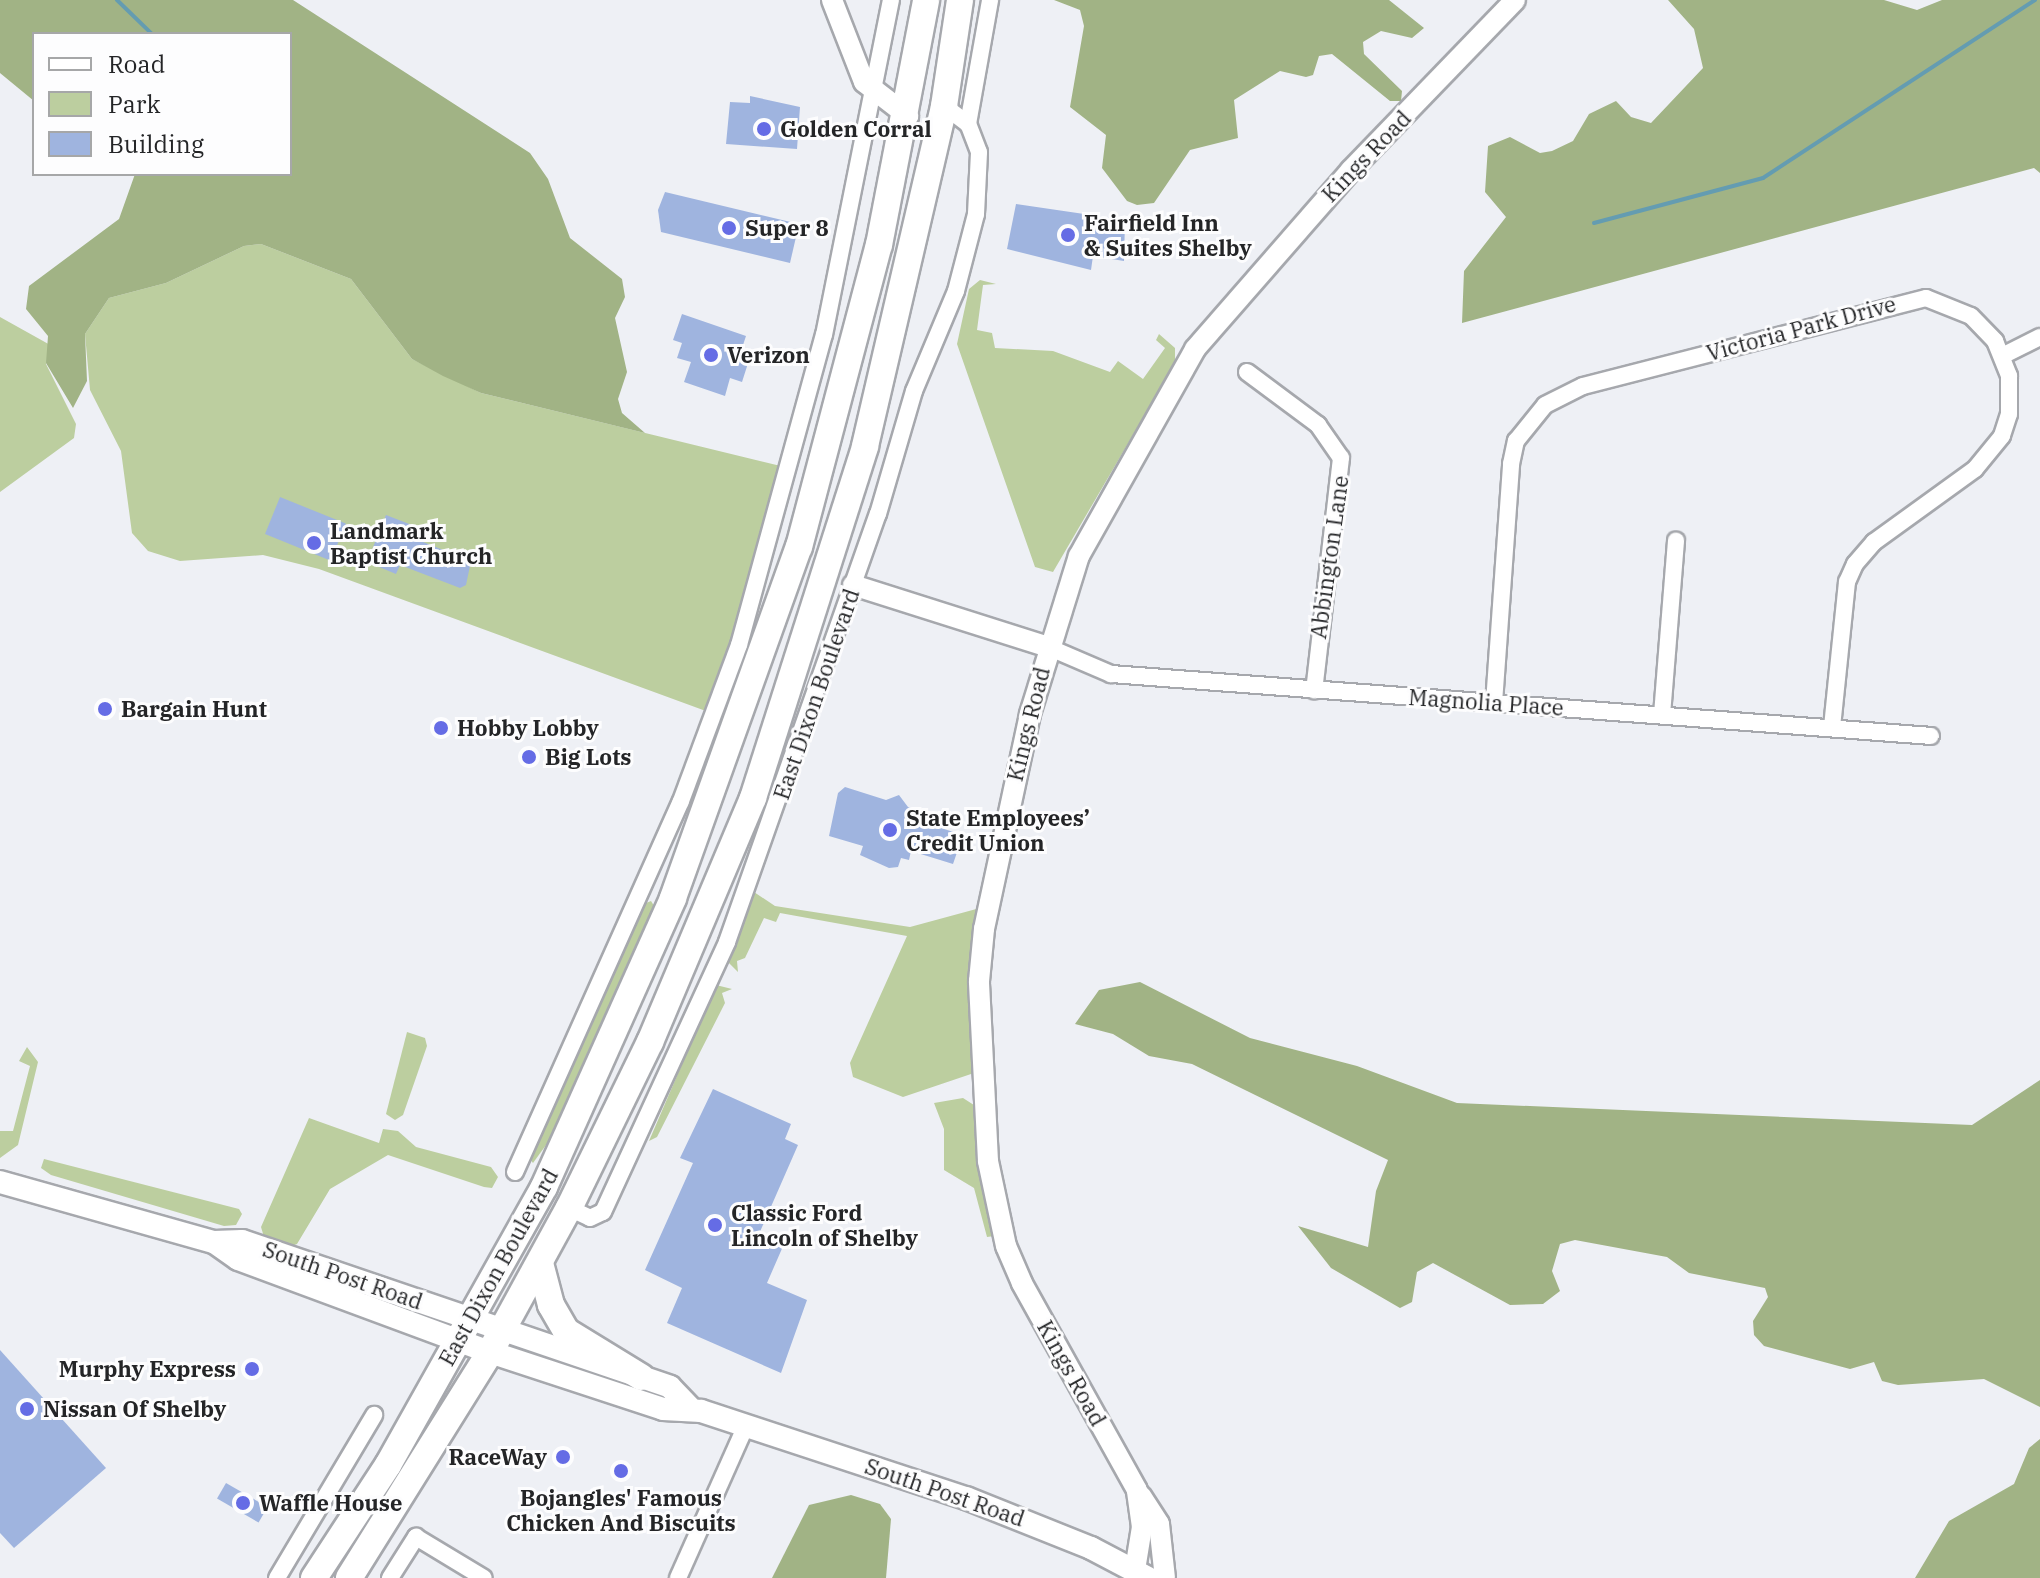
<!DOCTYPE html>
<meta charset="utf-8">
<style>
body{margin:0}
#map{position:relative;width:2040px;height:1578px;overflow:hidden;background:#eef0f5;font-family:"IBM Plex Serif",serif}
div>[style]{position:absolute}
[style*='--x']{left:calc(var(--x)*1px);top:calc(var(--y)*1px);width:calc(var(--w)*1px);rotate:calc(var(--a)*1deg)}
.green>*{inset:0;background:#bcce9f}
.forest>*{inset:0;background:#a1b385}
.stream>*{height:4px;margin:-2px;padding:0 2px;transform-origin:2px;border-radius:2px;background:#649cb1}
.building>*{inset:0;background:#9fb4df;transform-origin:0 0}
.roads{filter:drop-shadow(2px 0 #a6a8ad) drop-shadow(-2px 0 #a6a8ad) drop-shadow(0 2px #a6a8ad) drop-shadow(0 -2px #a6a8ad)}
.minor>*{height:16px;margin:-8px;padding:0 8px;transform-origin:8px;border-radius:8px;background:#fff}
.tertiary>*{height:20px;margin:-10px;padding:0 10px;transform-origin:10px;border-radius:10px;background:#fff}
.secondary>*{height:22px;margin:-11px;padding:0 11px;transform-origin:11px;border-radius:11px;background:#fff}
.trunk>*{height:26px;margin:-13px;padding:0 13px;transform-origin:13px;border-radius:13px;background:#fff}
.dots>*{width:22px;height:22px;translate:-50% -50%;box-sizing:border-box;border:4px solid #fdfdfe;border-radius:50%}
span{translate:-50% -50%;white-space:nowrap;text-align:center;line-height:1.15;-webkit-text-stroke:6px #fdfdfe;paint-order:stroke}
.poi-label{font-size:22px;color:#242527;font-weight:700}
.left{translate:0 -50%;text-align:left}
.right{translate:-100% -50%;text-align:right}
.street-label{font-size:22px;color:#242527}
.legend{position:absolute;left:32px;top:32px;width:260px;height:144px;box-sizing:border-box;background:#fdfdfe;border:2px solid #a6a7a8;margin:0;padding:10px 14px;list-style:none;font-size:24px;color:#242527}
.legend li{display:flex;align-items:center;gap:16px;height:40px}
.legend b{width:40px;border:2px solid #a6a7a8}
</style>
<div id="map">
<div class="green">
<div style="clip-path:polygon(261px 244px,351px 279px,412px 359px,481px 393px,789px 468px,714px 714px,319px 569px,263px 555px,180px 561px,148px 551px,132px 533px,121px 451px,90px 390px,85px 334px,109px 298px,166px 283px,244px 246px)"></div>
<div style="clip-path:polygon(980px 280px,996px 284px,983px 285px,977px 330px,992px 333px,995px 348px,1053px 351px,1110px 372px,1118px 361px,1143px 379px,1165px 348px,1156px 340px,1159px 334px,1175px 348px,1175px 363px,1053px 572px,1035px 567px,957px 344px,969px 289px)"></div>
<div style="clip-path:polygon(0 317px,52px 346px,46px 364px,76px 424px,74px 438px,0 492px)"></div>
<div style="clip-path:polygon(754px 892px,775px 906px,910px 927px,980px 908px,974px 1073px,903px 1097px,853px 1077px,850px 1063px,907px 936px,780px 913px,776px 922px,764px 918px,745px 958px,737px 961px,738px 972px,726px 960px)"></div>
<div style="clip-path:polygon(651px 901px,656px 909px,570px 1112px,533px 1163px,529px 1158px,641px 905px)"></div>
<div style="clip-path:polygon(716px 985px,732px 989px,722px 993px,725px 1003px,657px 1137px,649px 1141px)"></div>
<div style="clip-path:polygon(407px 1032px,425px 1038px,427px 1046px,403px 1115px,395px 1120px,386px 1114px)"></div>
<div style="clip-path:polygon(27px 1047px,38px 1062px,18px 1145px,0 1158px,0 1131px,13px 1131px,30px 1066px,19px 1061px)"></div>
<div style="clip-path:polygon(963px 1098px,977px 1107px,994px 1236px,987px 1237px,974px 1188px,944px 1170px,944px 1129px,934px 1103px)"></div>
<div style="clip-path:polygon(309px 1118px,379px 1143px,383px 1129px,398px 1131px,416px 1147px,491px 1167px,498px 1177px,492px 1188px,484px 1187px,388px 1155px,330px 1189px,297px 1244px,289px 1247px,264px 1237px,261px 1227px)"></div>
<div style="clip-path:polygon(44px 1159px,239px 1209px,242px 1214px,236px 1225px,224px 1226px,51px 1175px,41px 1168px)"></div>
</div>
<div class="forest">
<div style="clip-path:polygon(0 0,293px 0,530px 153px,548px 179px,570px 238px,622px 279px,625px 297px,615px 318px,627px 372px,618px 399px,622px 413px,645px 433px,481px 393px,443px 376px,412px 359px,351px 279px,261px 244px,244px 246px,166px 283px,109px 298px,85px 334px,87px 381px,73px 408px,46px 363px,48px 336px,26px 309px,29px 286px,119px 219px,135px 174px,290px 174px,290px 34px,34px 34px,34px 101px,0 73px)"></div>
<div style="clip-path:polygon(1054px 0,1389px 0,1424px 28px,1412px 38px,1381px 31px,1363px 42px,1364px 54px,1402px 91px,1401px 101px,1390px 101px,1332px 54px,1319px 56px,1313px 75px,1306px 77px,1280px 71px,1234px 100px,1238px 138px,1190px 150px,1154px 203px,1137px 205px,1127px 201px,1102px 168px,1106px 135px,1070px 107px,1084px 26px,1080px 10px)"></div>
<div style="clip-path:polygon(1668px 0,1884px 0,1917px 10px,1942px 0,2040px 0,2040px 173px,2034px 168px,1462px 323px,1464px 271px,1506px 217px,1485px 192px,1488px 146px,1510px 137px,1540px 153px,1552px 151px,1573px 141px,1589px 114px,1616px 101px,1631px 117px,1651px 123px,1703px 68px,1694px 29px)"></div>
<div style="clip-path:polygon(1140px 982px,1250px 1038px,1357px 1066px,1457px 1103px,1972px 1125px,2040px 1080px,2040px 1407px,1984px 1379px,1898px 1385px,1882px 1381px,1874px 1362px,1850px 1369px,1764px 1346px,1754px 1335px,1753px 1321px,1768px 1297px,1765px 1288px,1689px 1273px,1667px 1257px,1575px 1240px,1560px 1244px,1552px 1271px,1560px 1291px,1543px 1304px,1510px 1305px,1433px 1263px,1417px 1272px,1412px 1302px,1400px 1308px,1331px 1268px,1298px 1226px,1368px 1247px,1376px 1191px,1388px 1160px,1192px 1064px,1149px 1056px,1113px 1034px,1075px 1024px,1099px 990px)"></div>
<div style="clip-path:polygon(2040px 1439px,2040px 1578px,1915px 1578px,1949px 1521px,2014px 1484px,2029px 1448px)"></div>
<div style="clip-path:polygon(851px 1495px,880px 1504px,891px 1519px,886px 1578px,772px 1578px,809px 1505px)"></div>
</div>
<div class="stream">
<div style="--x:117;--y:0;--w:49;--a:44.2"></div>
<div style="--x:1594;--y:223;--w:175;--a:-14.9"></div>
<div style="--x:1763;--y:178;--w:325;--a:-33.2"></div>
</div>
<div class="building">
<div style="clip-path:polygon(750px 96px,800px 107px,797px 149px,726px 144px,730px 102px,750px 103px)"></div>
<div style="clip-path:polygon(665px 192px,799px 224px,790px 263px,661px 232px,658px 210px)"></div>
<div style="clip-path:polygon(1016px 204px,1125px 220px,1124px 261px,1093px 256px,1091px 270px,1007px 249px)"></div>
<div style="clip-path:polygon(682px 314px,746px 336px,740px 354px,750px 357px,742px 382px,730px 378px,725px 396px,684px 382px,691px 362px,677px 358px,682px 343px,673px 340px)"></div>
<div style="left:280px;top:497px;width:71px;height:40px;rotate:22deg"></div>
<div style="clip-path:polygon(386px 515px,417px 527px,413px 538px,471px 561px,466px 585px,460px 588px,400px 565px,396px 574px,367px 562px)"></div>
<div style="clip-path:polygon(845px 787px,886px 800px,899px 795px,908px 807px,923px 812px,922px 822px,963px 835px,953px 864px,911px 851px,909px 860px,901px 858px,898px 867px,889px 868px,860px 855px,863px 846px,829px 836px,838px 793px)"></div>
<div style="clip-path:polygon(713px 1089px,791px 1124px,785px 1139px,798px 1145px,759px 1234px,784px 1244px,767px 1283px,807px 1300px,781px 1373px,667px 1323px,682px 1288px,645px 1270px,693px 1163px,680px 1158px)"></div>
<div style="clip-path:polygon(0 1350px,106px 1468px,14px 1548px,0 1533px)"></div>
<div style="left:226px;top:1483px;width:48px;height:18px;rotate:30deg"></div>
</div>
<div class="roads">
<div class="minor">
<div style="--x:968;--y:124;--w:126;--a:-79.9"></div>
<div style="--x:2004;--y:355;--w:40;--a:-26.6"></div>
<div style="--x:1247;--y:372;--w:89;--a:36.7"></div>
<div style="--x:1318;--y:425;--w:40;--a:55.1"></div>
<div style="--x:1341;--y:458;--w:234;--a:96.6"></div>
<div style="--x:1048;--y:647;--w:69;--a:23.2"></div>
<div style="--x:1111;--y:674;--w:822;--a:4.32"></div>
<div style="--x:1494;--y:703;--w:240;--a:-85.9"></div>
<div style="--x:1511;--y:464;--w:24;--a:-78"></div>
<div style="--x:1516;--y:441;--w:46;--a:-51.1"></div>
<div style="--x:1545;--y:405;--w:42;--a:-26.6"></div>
<div style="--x:1583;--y:386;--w:354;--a:-14.4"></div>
<div style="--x:1926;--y:298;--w:48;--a:21.8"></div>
<div style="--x:1971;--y:316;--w:35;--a:46"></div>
<div style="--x:1995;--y:341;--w:38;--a:68"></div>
<div style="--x:2009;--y:376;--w:38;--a:90"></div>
<div style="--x:2009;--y:414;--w:23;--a:108"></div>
<div style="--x:2002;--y:436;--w:43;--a:129.3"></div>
<div style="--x:1975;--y:469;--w:125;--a:144.1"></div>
<div style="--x:1874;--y:542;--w:29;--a:131"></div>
<div style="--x:1855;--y:564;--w:20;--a:114"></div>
<div style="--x:1847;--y:582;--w:146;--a:95.9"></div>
<div style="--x:1662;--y:715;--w:175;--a:-85.4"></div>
<div style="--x:515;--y:1172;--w:406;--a:-65.9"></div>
<div style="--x:681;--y:801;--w:166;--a:-69.6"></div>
<div style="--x:739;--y:645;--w:321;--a:-74.7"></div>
<div style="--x:824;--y:335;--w:342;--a:-78.7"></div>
<div style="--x:569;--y:1208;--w:23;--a:25"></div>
<div style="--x:590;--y:1218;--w:14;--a:-25"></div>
<div style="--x:603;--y:1212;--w:297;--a:-65.3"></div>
<div style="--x:727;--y:942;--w:454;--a:-70.6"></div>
<div style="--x:878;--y:514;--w:128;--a:-73.7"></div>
<div style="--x:914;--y:391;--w:108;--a:-67.2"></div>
<div style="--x:956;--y:291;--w:80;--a:-75.4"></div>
<div style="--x:976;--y:214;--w:62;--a:-87.2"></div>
<div style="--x:979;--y:152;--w:30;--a:-111"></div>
<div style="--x:968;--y:124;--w:30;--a:-143"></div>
<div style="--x:277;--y:1578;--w:190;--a:-59.2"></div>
<div style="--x:390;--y:1578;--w:49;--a:-57.6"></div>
<div style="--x:416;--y:1537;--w:79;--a:31.1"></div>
<div style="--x:678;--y:1578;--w:167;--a:-66"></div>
</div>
<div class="tertiary">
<div style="--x:832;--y:0;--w:88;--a:68.7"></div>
<div style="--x:864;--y:82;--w:56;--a:37.7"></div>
<div style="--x:853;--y:585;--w:205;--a:17.6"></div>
<div style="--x:1141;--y:1496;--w:33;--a:57"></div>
<div style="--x:1159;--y:1524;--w:54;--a:83.7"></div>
<div style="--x:1135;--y:1570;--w:44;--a:-80.8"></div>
<div style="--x:1142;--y:1527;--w:37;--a:-98"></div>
<div style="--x:1137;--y:1490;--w:237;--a:-119.1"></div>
<div style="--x:1022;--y:1283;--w:40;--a:-113.4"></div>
<div style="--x:1006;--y:1246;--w:87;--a:-102"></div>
<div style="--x:988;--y:1161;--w:180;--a:-92.9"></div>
<div style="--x:979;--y:981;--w:52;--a:-84.5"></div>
<div style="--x:984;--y:929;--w:220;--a:-77.9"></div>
<div style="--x:1030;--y:714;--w:165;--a:-72.8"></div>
<div style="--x:1079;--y:556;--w:237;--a:-60.7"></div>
<div style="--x:1195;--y:349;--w:237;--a:-48.9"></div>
<div style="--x:1351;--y:170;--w:236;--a:-46"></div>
</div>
<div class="secondary">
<div style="--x:0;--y:1182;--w:222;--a:15.7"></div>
<div style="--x:214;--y:1242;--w:28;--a:-2"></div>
<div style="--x:242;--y:1241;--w:452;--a:18.8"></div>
<div style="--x:670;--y:1387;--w:29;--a:46"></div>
<div style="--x:214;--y:1242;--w:29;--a:35"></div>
<div style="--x:238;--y:1259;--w:269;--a:20.3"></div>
<div style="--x:490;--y:1352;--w:182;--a:18.2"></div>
<div style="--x:663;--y:1409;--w:38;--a:3"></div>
<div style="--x:701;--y:1411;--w:279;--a:18.2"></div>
<div style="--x:966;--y:1498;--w:135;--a:21.8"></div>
<div style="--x:1091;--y:1548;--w:64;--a:27.8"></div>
</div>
<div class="trunk">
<div style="--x:540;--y:1263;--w:43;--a:75.3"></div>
<div style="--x:551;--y:1305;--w:30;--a:60"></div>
<div style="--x:566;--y:1331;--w:88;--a:31.5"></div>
<div style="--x:314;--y:1578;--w:135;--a:-56.8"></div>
<div style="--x:388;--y:1465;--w:319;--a:-60.7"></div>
<div style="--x:544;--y:1187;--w:316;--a:-65.9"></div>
<div style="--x:673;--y:898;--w:373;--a:-70.3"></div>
<div style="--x:799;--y:547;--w:312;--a:-75.2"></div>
<div style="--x:879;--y:245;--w:249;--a:-79.1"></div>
<div style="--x:349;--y:1578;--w:266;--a:-58"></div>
<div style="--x:490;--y:1352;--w:164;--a:-61.3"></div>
<div style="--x:569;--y:1208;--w:185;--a:-64"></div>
<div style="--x:650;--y:1042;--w:265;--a:-67.1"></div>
<div style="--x:753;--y:798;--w:369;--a:-72.3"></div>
<div style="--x:865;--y:446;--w:349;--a:-76.9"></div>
<div style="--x:944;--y:106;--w:107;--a:-81.4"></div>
</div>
</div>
<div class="dots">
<div style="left:764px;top:129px;background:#656ce5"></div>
<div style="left:729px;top:228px;background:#656ce5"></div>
<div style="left:1068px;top:235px;background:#656ce5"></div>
<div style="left:711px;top:355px;background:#656ce5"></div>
<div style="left:314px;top:543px;background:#656ce5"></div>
<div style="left:105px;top:709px;background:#656ce5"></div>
<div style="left:441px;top:728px;background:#656ce5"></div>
<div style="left:529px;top:757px;background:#656ce5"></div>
<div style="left:890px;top:830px;background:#656ce5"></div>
<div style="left:715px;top:1225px;background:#656ce5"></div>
<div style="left:252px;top:1369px;background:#656ce5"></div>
<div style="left:27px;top:1409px;background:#656ce5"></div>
<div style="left:563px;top:1457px;background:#656ce5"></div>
<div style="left:621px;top:1471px;background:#656ce5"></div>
<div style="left:243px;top:1503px;background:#656ce5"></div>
</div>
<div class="poi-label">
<span class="left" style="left:780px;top:129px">Golden Corral</span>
<span class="left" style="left:1084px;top:235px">Fairfield Inn<br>&amp; Suites Shelby</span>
<span class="left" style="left:745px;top:228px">Super 8</span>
<span class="left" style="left:727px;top:355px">Verizon</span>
<span class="left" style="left:330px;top:543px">Landmark<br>Baptist Church</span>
<span class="left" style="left:121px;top:709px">Bargain Hunt</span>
<span class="left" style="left:457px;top:728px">Hobby Lobby</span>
<span class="left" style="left:545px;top:757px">Big Lots</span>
<span class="left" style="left:906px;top:830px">State Employees’<br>Credit Union</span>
<span class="left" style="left:731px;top:1225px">Classic Ford<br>Lincoln of Shelby</span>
<span class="right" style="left:236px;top:1369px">Murphy Express</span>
<span class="left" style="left:43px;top:1409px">Nissan Of Shelby</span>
<span class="right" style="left:547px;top:1457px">RaceWay</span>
<span style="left:621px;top:1510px">Bojangles' Famous<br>Chicken And Biscuits</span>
<span class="left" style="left:259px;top:1503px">Waffle House</span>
</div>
<div class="street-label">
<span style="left:1366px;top:156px;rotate:-46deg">Kings Road</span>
<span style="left:1801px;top:328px;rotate:-15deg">Victoria Park Drive</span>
<span style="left:1329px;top:557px;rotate:-82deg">Abbington Lane</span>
<span style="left:816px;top:694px;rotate:-71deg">East Dixon Boulevard</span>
<span style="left:1486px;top:702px;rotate:4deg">Magnolia Place</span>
<span style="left:1028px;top:724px;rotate:-76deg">Kings Road</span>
<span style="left:498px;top:1267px;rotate:-61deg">East Dixon Boulevard</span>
<span style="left:343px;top:1275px;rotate:19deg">South Post Road</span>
<span style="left:1072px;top:1373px;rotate:61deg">Kings Road</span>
<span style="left:945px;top:1492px;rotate:19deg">South Post Road</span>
</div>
<ul class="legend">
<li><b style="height:10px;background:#fff"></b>Road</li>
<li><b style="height:22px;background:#bcce9f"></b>Park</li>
<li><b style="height:22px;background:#9fb4df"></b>Building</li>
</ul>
</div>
